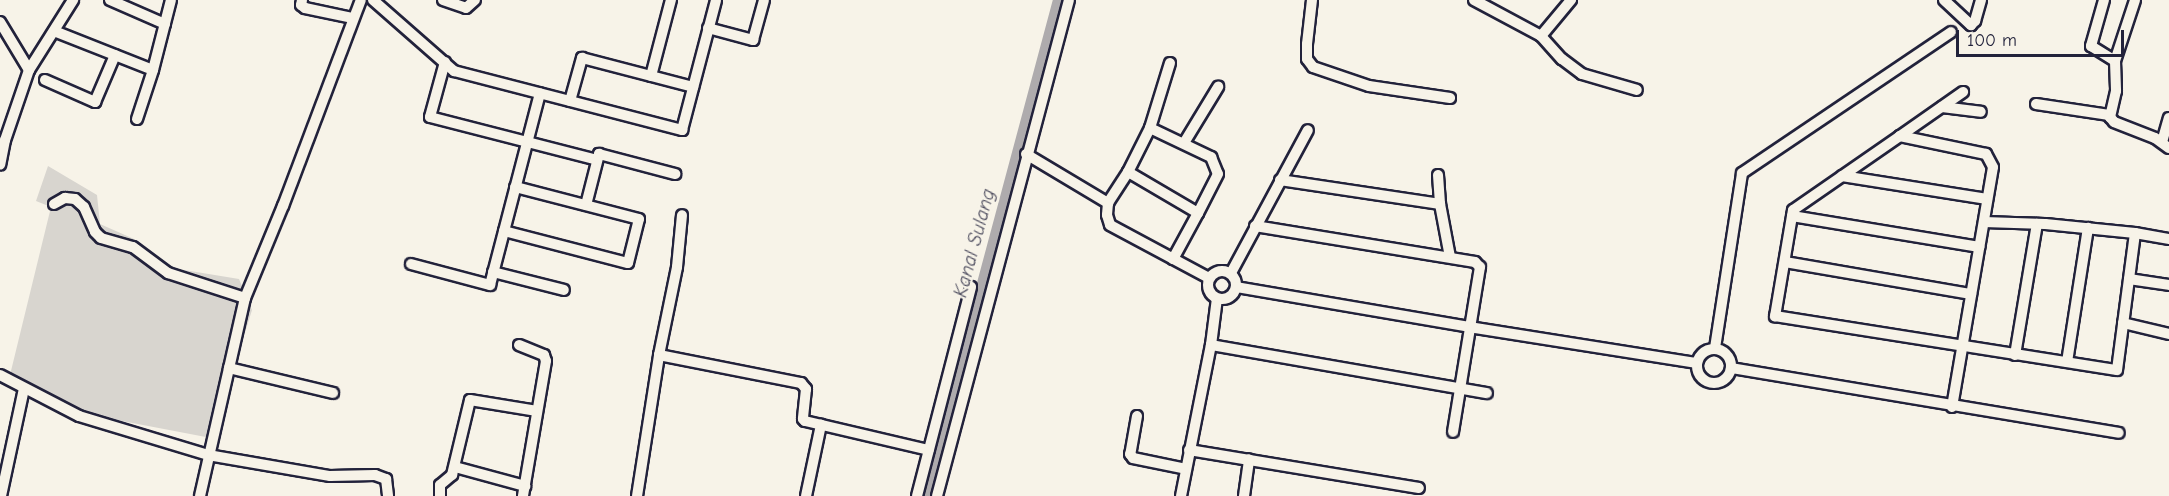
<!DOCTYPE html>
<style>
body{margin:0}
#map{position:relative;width:2169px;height:496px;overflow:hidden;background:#f7f3e8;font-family:"Comic Neue",sans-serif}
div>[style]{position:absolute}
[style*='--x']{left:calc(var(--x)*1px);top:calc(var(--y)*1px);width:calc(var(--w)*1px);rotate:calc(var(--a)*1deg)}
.green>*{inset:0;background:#d8d5cf}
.canal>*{height:12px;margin:-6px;padding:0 6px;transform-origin:6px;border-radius:6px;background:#aeabad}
.roads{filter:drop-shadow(2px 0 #22223b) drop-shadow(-2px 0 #22223b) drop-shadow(0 2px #22223b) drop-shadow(0 -2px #22223b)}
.minor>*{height:10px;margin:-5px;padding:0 5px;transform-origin:5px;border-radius:5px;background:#f7f3e8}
.minor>.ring{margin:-5px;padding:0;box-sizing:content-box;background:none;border:10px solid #f7f3e8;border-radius:50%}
span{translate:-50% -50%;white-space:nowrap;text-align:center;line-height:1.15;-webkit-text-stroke:4.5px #f7f3e8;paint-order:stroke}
.water-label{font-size:20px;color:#535263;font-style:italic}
.scale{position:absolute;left:1956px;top:30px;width:168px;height:27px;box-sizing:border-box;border:3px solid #22223b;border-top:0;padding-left:8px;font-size:18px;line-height:21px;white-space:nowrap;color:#22223b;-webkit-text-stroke:4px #f7f3e8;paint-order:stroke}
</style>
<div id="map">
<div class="green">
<div style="clip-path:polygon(48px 166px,97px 195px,100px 224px,134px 239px,166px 267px,239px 279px,252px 310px,239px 352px,226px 357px,211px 438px,75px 412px,10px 375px,51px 207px,36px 201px)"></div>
</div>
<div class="canal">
<div style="--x:926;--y:496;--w:514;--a:-74.99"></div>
</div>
<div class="roads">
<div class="minor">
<div style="--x:110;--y:0;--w:60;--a:23.6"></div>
<div style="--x:302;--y:0;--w:5;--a:101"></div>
<div style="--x:301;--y:5;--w:5;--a:37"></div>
<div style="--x:305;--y:8;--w:49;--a:11.8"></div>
<div style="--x:373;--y:0;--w:108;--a:41.2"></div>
<div style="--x:454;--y:71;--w:236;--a:14.5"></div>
<div style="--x:682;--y:130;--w:134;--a:-75.3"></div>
<div style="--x:443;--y:0;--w:24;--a:19"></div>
<div style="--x:466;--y:8;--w:12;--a:-42"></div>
<div style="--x:1312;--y:0;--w:44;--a:96.5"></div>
<div style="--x:1307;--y:44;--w:15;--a:90"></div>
<div style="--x:1307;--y:59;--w:10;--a:53"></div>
<div style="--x:1313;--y:67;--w:59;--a:18.7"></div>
<div style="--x:1369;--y:86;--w:82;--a:8.4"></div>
<div style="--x:1474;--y:0;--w:76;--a:28.2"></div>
<div style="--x:1541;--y:36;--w:31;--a:48"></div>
<div style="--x:1562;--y:59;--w:25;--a:37"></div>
<div style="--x:1582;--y:74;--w:57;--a:16.2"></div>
<div style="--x:1944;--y:0;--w:37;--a:43"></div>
<div style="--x:1971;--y:25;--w:6;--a:-45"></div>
<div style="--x:1975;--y:21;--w:22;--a:-74"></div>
<div style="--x:2104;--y:0;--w:48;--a:105.8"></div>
<div style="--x:2091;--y:46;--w:28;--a:32"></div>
<div style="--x:2115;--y:61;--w:30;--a:88"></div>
<div style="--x:2116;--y:91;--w:27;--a:103"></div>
<div style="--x:2110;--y:117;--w:6;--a:51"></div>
<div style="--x:2114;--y:122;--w:44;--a:21.3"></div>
<div style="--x:2155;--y:138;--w:17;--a:36"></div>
<div style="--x:0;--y:22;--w:56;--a:58.9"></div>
<div style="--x:29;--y:70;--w:74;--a:108.9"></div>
<div style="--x:5;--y:140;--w:25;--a:101"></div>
<div style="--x:708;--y:28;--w:47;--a:14.9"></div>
<div style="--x:753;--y:40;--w:41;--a:-74.6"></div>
<div style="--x:54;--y:31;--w:106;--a:21.5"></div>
<div style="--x:1541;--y:36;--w:47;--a:-50.2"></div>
<div style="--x:2115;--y:61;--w:64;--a:-71.8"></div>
<div style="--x:445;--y:62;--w:57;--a:105.3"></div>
<div style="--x:430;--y:117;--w:172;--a:14.4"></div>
<div style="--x:1170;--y:63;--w:68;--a:107.1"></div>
<div style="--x:1150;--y:128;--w:68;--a:25.4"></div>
<div style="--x:1211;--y:157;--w:18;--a:68"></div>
<div style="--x:1218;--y:174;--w:44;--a:117.1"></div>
<div style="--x:1198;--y:213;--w:81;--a:-149.6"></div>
<div style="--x:1128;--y:172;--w:37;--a:123"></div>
<div style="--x:1108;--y:203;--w:12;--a:95"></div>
<div style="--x:1107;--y:215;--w:10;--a:73"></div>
<div style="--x:1110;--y:225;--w:112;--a:28.2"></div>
<div style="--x:29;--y:70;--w:83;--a:-57.8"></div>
<div style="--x:651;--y:76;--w:79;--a:-75.3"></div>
<div style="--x:45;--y:80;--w:55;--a:23.7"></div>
<div style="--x:95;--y:102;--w:51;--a:-66.9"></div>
<div style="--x:570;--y:101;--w:45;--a:-74.4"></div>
<div style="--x:582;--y:58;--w:115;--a:14.6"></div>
<div style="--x:2036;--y:104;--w:74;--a:8.6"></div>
<div style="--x:1942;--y:107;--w:39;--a:7"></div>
<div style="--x:137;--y:119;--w:52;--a:-71.9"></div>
<div style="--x:153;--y:70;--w:72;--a:-75.6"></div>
<div style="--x:1900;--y:136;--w:130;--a:145.3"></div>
<div style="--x:1793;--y:210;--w:108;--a:99.6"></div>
<div style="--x:1775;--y:316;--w:346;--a:9"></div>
<div style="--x:2117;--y:370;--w:138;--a:-82.5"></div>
<div style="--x:2135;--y:233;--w:90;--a:-174.3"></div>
<div style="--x:2045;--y:224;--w:61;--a:-178.1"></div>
<div style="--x:2162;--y:142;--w:25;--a:-74"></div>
<div style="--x:1184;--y:143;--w:66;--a:-58.7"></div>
<div style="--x:1026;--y:154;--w:96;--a:30.9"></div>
<div style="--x:1128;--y:172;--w:49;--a:-63.4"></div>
<div style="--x:1438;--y:175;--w:29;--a:86"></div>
<div style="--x:1842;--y:176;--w:147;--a:9"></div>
<div style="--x:1280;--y:180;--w:162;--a:8.5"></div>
<div style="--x:1440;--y:204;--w:54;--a:79.3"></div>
<div style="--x:54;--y:204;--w:13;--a:-29"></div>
<div style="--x:65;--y:198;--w:10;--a:6"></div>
<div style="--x:75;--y:199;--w:12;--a:42"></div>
<div style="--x:84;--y:207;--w:27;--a:66"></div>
<div style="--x:95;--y:232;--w:8;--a:45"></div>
<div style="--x:101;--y:238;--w:33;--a:16"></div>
<div style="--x:133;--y:247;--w:44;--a:36.6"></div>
<div style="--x:168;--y:273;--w:81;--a:18"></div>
<div style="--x:586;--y:205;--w:53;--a:-75.7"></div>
<div style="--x:599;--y:154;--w:79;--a:14.7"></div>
<div style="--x:1792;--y:216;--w:190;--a:9.4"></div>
<div style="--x:1255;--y:226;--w:223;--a:9.3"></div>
<div style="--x:1475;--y:262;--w:7;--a:45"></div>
<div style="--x:1480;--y:267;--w:167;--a:99.3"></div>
<div style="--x:504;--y:231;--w:128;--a:14.5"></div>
<div style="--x:628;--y:263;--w:45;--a:-76"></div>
<div style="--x:639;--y:219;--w:128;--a:-165.5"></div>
<div style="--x:2135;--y:233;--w:35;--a:10"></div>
<div style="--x:1173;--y:259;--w:52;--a:-61.5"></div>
<div style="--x:1785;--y:262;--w:189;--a:9.8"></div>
<div style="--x:411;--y:264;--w:82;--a:14.9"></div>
<div style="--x:490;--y:285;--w:198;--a:-75.4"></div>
<div class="ring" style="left:1208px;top:271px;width:18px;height:18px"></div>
<div style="--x:493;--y:272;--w:73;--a:14.2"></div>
<div style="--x:1231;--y:273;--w:162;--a:-61.7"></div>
<div style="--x:2129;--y:279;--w:40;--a:8.5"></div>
<div style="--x:1236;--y:287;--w:236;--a:9.7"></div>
<div style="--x:1469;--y:327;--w:231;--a:9"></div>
<div style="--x:2123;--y:323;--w:47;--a:13.4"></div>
<div style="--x:519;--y:345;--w:27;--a:22"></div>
<div style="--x:544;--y:355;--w:6;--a:72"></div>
<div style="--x:546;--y:361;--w:137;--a:99.7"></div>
<div style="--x:1211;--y:345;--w:280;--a:9.9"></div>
<div style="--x:1715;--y:348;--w:177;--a:-81.2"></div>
<div style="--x:1742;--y:173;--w:252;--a:-34"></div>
<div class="ring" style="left:1697px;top:349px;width:24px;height:24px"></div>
<div style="--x:659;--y:355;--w:145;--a:11.2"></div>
<div style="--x:801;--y:383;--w:8;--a:50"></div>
<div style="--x:806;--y:389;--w:30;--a:96"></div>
<div style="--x:803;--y:419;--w:3;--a:45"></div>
<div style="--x:805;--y:421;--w:127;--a:13.2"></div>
<div style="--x:2015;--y:355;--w:133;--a:-80.5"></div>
<div style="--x:2067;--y:362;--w:136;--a:-81.1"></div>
<div style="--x:229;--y:368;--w:107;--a:13.5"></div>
<div style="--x:1731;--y:368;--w:393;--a:9.5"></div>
<div style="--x:0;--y:375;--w:89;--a:27.4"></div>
<div style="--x:79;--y:416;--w:135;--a:16.8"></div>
<div style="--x:208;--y:455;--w:124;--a:9.8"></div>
<div style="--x:330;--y:476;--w:45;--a:-1.3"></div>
<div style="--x:375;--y:475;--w:12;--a:20"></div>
<div style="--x:386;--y:479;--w:17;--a:83"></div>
<div style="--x:1952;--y:407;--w:243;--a:-80.3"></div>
<div style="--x:1993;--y:167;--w:15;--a:-118"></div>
<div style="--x:1986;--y:154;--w:88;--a:-168.2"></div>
<div style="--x:1900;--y:136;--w:77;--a:-34.9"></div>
<div style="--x:1137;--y:416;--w:39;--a:100"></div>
<div style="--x:1130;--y:454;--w:5;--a:53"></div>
<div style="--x:1133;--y:458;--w:54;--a:11.7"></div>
<div style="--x:1189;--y:450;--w:233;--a:9.4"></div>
<div style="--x:455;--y:467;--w:73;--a:15.2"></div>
<div style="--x:1;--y:496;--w:109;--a:-77.9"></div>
<div style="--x:200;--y:496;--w:203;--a:-77.2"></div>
<div style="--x:245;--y:298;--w:100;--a:-67.6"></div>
<div style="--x:283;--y:206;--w:220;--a:-69.3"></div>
<div style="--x:440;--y:496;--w:11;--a:-90"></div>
<div style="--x:440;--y:485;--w:16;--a:-40"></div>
<div style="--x:452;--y:475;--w:77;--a:-76.5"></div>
<div style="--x:470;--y:400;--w:68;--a:9.3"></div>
<div style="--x:637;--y:496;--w:143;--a:-81.1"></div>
<div style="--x:659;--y:355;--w:90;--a:-78.4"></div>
<div style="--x:677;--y:267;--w:52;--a:-84.5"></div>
<div style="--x:806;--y:496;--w:73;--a:-78.1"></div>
<div style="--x:917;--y:496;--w:216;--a:-75.5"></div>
<div style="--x:937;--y:496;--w:513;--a:-75.1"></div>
<div style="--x:1181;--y:496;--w:154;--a:-78.8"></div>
<div style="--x:1211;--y:345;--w:47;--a:-82.7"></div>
<div style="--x:1244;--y:496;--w:37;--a:-82"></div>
</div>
</div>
<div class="water-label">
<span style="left:974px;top:243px;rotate:-75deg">Kanal Sulang</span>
</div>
<div class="scale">100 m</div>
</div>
